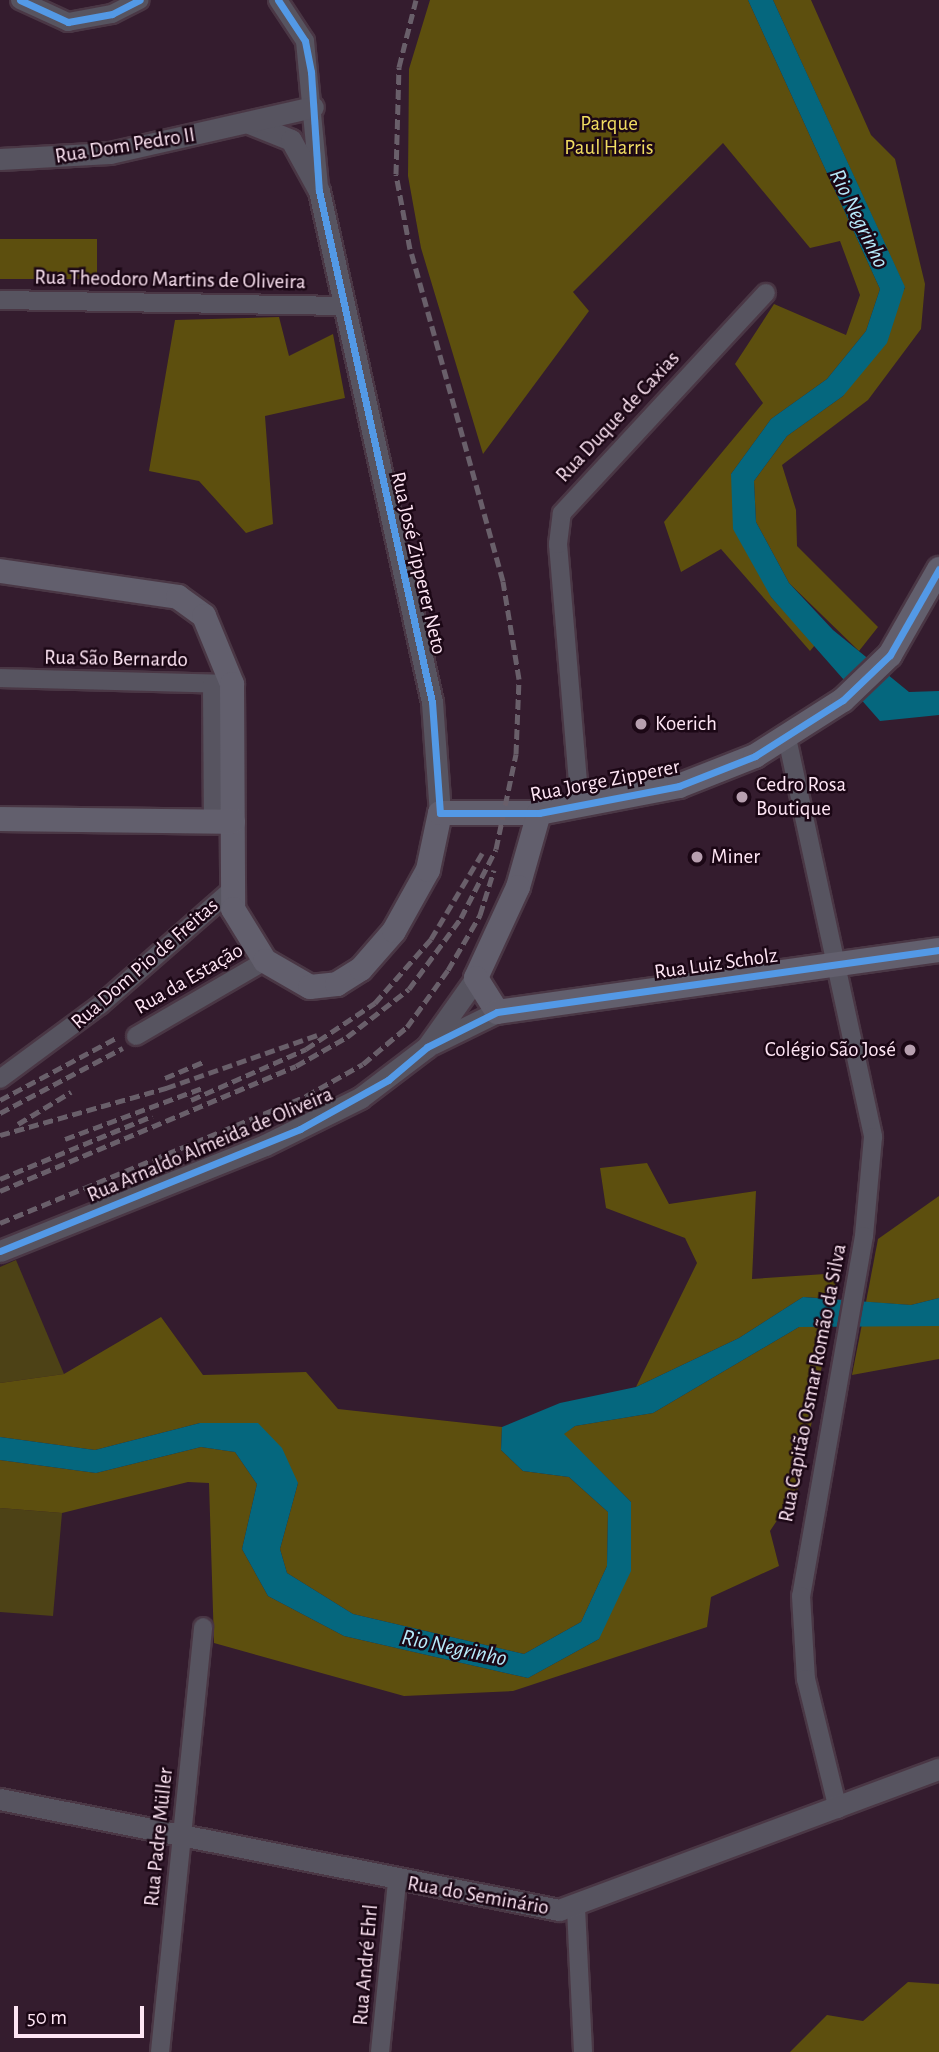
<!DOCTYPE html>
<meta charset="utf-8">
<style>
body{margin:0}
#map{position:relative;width:939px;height:2052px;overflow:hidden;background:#341c2e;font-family:"Alegreya Sans",sans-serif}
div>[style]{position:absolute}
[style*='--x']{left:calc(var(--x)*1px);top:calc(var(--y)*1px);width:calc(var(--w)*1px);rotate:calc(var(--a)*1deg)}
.green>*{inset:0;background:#4d4216}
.forest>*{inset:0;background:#5d4f0e;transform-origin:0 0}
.water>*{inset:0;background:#05677e}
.roads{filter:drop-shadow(2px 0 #4a3745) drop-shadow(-2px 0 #4a3745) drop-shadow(0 2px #4a3745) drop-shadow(0 -2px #4a3745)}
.minor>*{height:18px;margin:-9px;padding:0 9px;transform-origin:9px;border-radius:9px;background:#575460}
.tertiary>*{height:21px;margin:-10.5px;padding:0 10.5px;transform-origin:10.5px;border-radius:10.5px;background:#575460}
.secondary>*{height:24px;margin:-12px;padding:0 12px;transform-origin:12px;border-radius:12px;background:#625f6d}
.rail>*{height:5px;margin-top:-2.5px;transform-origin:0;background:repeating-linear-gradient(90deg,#695f6a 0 10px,transparent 0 15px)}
.cycleway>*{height:7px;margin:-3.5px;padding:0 3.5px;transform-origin:3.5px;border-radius:3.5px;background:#5399e6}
.dots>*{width:19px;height:19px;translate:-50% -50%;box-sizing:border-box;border:4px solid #1b0715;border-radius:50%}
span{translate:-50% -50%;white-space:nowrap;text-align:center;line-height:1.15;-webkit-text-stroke:5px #1b0715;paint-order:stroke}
.park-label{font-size:21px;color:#f1dd62}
.street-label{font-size:21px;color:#fee5f4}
.poi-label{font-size:21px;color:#fee5f4}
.left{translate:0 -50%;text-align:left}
.right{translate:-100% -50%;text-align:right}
.water-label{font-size:23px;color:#b7eafb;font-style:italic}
.scale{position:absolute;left:14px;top:2006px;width:130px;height:32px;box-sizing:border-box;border:4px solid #fee5f4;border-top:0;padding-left:9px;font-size:21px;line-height:24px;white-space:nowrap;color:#fee5f4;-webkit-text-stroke:5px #1b0715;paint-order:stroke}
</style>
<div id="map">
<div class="green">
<div style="clip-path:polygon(16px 1260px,64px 1374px,0 1383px,0 1267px)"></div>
<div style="clip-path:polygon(0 1508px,62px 1513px,53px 1616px,0 1612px)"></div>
</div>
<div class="forest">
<div style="clip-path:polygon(430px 0,748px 0,880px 289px,866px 331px,827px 379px,771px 419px,731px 474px,771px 597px,815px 645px,810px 651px,721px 549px,681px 572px,664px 522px,763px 403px,735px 364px,774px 304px,846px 335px,860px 295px,840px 241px,810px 248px,723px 143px,573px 292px,589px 311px,483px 454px,421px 248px,408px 176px,409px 69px)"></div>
<div style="clip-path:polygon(773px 0,811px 0,871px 135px,895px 159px,925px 284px,921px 329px,868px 400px,782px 465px,796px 510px,797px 546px,878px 627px,859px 651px,789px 583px,756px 522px,754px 481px,787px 436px,843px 396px,905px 288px)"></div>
<div style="left:0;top:239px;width:97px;height:40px"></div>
<div style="clip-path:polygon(279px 317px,289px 356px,333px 334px,345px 398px,265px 416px,273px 524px,246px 533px,199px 481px,149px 471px,175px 320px)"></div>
<div style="clip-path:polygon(647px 1163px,669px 1204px,756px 1191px,752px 1279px,840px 1273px,834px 1299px,803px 1297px,739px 1338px,636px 1387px,697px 1263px,685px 1238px,606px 1208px,600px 1168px)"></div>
<div style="clip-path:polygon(939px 1196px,939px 1298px,911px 1305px,866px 1302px,878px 1239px)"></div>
<div style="clip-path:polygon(161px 1317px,203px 1375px,306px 1372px,338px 1409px,502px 1427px,501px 1450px,523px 1471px,569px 1477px,608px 1512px,607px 1566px,581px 1622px,524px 1654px,353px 1614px,287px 1573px,280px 1549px,298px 1483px,200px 1423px,95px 1450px,0 1437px,0 1383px,64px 1374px)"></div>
<div style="clip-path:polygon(830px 1322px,800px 1486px,770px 1531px,779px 1566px,711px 1597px,707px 1627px,513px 1691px,404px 1696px,214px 1643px,209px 1483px,188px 1482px,62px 1513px,0 1508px,0 1460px,96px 1473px,201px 1447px,235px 1452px,257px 1484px,242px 1549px,268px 1596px,344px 1636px,528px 1678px,599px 1639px,631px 1502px,563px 1434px,575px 1426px,653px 1413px,799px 1327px)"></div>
<div style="clip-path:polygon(862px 1324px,939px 1326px,939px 1359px,852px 1375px)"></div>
<div style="clip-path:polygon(908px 1982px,939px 1984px,939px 2052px,790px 2052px,827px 2015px,863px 2021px)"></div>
</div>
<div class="water">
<div style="clip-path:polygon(748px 0,773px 0,905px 287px,887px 343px,843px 396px,787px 436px,754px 481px,756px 522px,789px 583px,833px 630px,909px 692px,939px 691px,939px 715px,880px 721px,771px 597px,733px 529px,731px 474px,771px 419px,827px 379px,866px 331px,880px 289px)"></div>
<div style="clip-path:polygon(803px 1297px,911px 1305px,939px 1298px,939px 1326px,799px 1327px,653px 1413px,575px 1426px,564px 1434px,631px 1502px,631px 1571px,599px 1639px,528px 1678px,344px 1636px,268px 1596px,242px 1549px,257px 1484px,235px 1452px,201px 1447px,96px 1473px,0 1460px,0 1437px,95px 1450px,200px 1423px,258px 1423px,282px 1448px,298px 1483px,280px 1549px,287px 1573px,353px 1614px,524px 1654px,581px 1622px,607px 1566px,608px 1512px,569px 1477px,523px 1471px,501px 1450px,502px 1427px,560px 1403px,636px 1387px,739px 1338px)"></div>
</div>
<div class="roads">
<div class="minor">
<div style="--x:20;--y:0;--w:53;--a:24.6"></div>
<div style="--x:68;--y:22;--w:45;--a:-10.3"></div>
<div style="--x:112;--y:14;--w:31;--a:-27"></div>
<div style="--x:278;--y:0;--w:49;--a:56.6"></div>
<div style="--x:305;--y:41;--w:147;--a:84.5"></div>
<div style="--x:0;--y:300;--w:340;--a:1"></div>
<div style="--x:0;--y:678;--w:232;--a:1.5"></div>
<div style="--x:212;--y:684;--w:137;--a:89.6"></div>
<div style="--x:787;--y:738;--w:408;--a:77.8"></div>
<div style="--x:873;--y:1137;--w:99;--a:95.2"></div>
<div style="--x:864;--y:1236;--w:365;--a:99.9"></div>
<div style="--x:801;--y:1596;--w:83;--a:86.6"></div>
<div style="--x:806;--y:1679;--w:134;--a:76.2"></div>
<div style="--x:580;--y:806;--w:263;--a:-94.8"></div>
<div style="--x:558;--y:544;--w:31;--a:-83"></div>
<div style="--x:562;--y:513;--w:300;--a:-47.2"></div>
<div style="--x:136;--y:1036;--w:149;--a:-30.2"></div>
<div style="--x:0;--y:1079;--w:124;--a:-36.5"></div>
<div style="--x:100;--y:1005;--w:173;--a:-41.2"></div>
<div style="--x:576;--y:1908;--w:144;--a:87.2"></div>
<div style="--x:160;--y:2052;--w:427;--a:-84.2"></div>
<div style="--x:380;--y:2052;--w:172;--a:-84.3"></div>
</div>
<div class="tertiary">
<div style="--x:249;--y:123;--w:45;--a:22"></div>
<div style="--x:291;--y:140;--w:58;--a:61.2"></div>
<div style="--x:319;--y:191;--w:523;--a:77.53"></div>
<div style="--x:432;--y:702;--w:111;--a:85.9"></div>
<div style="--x:0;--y:159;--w:110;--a:-3.1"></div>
<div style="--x:110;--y:153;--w:208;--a:-12.8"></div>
<div style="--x:432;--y:1044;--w:72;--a:-26.2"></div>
<div style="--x:0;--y:1251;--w:285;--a:-21.8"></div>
<div style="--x:265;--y:1145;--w:106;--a:-26.3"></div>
<div style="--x:360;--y:1098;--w:84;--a:-37.3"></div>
<div style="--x:427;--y:1047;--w:85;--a:-54.6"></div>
<div style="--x:0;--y:1799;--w:570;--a:11.23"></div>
<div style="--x:559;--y:1910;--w:405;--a:-20.4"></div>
</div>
<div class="secondary">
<div style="--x:0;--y:571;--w:180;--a:8.3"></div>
<div style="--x:178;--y:597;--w:32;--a:36"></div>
<div style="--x:204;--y:616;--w:74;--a:67.6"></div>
<div style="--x:232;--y:684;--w:225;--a:89.7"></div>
<div style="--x:233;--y:909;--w:61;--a:58.4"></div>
<div style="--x:265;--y:961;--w:52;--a:30"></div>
<div style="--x:310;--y:987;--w:27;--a:-6"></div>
<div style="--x:337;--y:984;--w:28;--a:-32"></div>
<div style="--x:361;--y:969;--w:50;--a:-49"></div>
<div style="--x:394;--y:931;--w:70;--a:-60.9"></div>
<div style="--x:428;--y:870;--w:58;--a:-78.1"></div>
<div style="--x:440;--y:813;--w:99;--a:0"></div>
<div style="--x:539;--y:813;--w:143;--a:-10.9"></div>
<div style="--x:679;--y:786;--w:82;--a:-21.5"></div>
<div style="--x:755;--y:756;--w:104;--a:-32.5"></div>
<div style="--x:843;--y:700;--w:65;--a:-43.8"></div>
<div style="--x:890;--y:655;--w:99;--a:-60.3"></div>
<div style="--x:539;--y:813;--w:77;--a:105.8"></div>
<div style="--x:518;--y:887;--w:100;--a:114.8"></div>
<div style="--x:476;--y:978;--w:40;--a:58"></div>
<div style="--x:497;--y:1012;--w:446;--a:-8"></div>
<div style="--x:0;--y:819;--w:233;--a:0.7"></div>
</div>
</div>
<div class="rail">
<div style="--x:165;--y:1078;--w:41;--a:-22.8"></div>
<div style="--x:0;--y:1100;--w:134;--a:-28.1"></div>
<div style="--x:191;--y:1100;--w:126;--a:-23.9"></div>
<div style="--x:306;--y:1049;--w:83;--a:-33.7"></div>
<div style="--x:375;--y:1003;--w:85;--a:-48.8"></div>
<div style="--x:431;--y:939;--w:104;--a:-59.2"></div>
<div style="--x:0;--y:1113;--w:139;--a:-27.9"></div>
<div style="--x:18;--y:1124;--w:62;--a:-31.1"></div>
<div style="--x:0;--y:1135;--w:173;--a:-15.8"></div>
<div style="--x:166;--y:1088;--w:163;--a:-19.3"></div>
<div style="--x:65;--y:1139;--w:146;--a:-20.4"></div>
<div style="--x:0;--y:1179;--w:165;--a:-22.5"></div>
<div style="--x:0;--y:1191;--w:321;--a:-22.9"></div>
<div style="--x:296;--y:1066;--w:59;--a:-29.6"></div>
<div style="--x:347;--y:1037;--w:78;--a:-37.7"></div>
<div style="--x:409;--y:989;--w:88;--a:-53.8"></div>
<div style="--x:461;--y:918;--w:77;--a:-63.1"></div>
<div style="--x:496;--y:849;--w:97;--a:-78.1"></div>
<div style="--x:516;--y:754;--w:75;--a:-87.7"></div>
<div style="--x:519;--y:679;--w:99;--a:-99.3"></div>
<div style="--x:503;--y:581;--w:345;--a:-105.6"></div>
<div style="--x:410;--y:249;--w:76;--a:-100.6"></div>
<div style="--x:396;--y:174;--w:107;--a:-88.4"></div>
<div style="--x:399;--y:67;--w:69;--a:-75.8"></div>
<div style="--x:0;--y:1223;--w:331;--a:-22.5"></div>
<div style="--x:306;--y:1096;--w:65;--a:-29.3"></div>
<div style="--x:363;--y:1064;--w:57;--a:-40.1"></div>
<div style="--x:407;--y:1027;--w:70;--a:-54.3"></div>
<div style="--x:448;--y:970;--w:64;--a:-59.8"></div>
<div style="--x:480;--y:915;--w:47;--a:-72.7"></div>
</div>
<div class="cycleway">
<div style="--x:20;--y:0;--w:53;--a:24.6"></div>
<div style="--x:68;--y:22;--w:45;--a:-10.3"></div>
<div style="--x:112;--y:14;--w:31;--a:-27"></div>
<div style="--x:278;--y:0;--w:49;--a:56.6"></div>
<div style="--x:305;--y:41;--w:32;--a:79"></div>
<div style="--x:311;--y:72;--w:119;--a:86.2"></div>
<div style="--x:319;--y:191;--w:523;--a:77.53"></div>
<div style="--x:432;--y:702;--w:111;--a:85.9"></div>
<div style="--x:440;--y:813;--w:99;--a:0"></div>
<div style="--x:539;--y:813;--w:143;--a:-10.9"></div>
<div style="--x:679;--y:786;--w:82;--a:-21.5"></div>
<div style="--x:755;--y:756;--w:104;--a:-32.5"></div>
<div style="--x:843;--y:700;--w:65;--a:-43.8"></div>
<div style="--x:890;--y:655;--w:99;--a:-60.3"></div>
<div style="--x:0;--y:1251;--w:324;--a:-22.1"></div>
<div style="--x:300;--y:1129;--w:101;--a:-29.1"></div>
<div style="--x:388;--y:1080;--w:51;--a:-40.2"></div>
<div style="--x:427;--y:1047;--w:78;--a:-26.6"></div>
<div style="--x:497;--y:1012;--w:446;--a:-8"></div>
</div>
<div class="dots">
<div style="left:641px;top:724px;background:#b79faf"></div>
<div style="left:742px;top:797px;background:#b79faf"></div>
<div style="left:697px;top:857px;background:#b79faf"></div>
<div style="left:910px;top:1050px;background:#b79faf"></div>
</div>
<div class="park-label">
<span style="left:609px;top:136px">Parque<br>Paul Harris</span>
</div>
<div class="street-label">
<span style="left:125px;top:146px;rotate:-9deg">Rua Dom Pedro II</span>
<span style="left:170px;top:280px;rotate:1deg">Rua Theodoro Martins de Oliveira</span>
<span style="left:618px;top:417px;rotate:-47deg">Rua Duque de Caxias</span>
<span style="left:418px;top:563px;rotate:77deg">Rua José Zipperer Neto</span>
<span style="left:116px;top:659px;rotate:1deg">Rua São Bernardo</span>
<span style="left:605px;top:781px;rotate:-11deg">Rua Jorge Zipperer</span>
<span style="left:145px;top:964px;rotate:-41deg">Rua Dom Pio de Freitas</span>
<span style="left:716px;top:964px;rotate:-8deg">Rua Luiz Scholz</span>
<span style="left:189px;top:979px;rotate:-30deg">Rua da Estação</span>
<span style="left:210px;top:1145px;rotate:-23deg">Rua Arnaldo Almeida de Oliveira</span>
<span style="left:813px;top:1383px;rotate:-79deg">Rua Capitão Osmar Romão da Silva</span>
<span style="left:159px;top:1837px;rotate:-84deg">Rua Padre Müller</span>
<span style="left:478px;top:1896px;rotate:10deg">Rua do Seminário</span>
<span style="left:366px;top:1965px;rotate:-85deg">Rua André Ehrl</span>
</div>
<div class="poi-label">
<span class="left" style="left:655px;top:724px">Koerich</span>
<span class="left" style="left:756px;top:797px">Cedro Rosa<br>Boutique</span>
<span class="left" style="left:711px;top:857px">Miner</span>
<span class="right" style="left:896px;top:1050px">Colégio São José</span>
</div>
<div class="water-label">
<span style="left:858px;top:219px;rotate:64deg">Rio Negrinho</span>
<span style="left:454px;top:1649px;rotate:12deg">Rio Negrinho</span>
</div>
<div class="scale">50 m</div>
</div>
